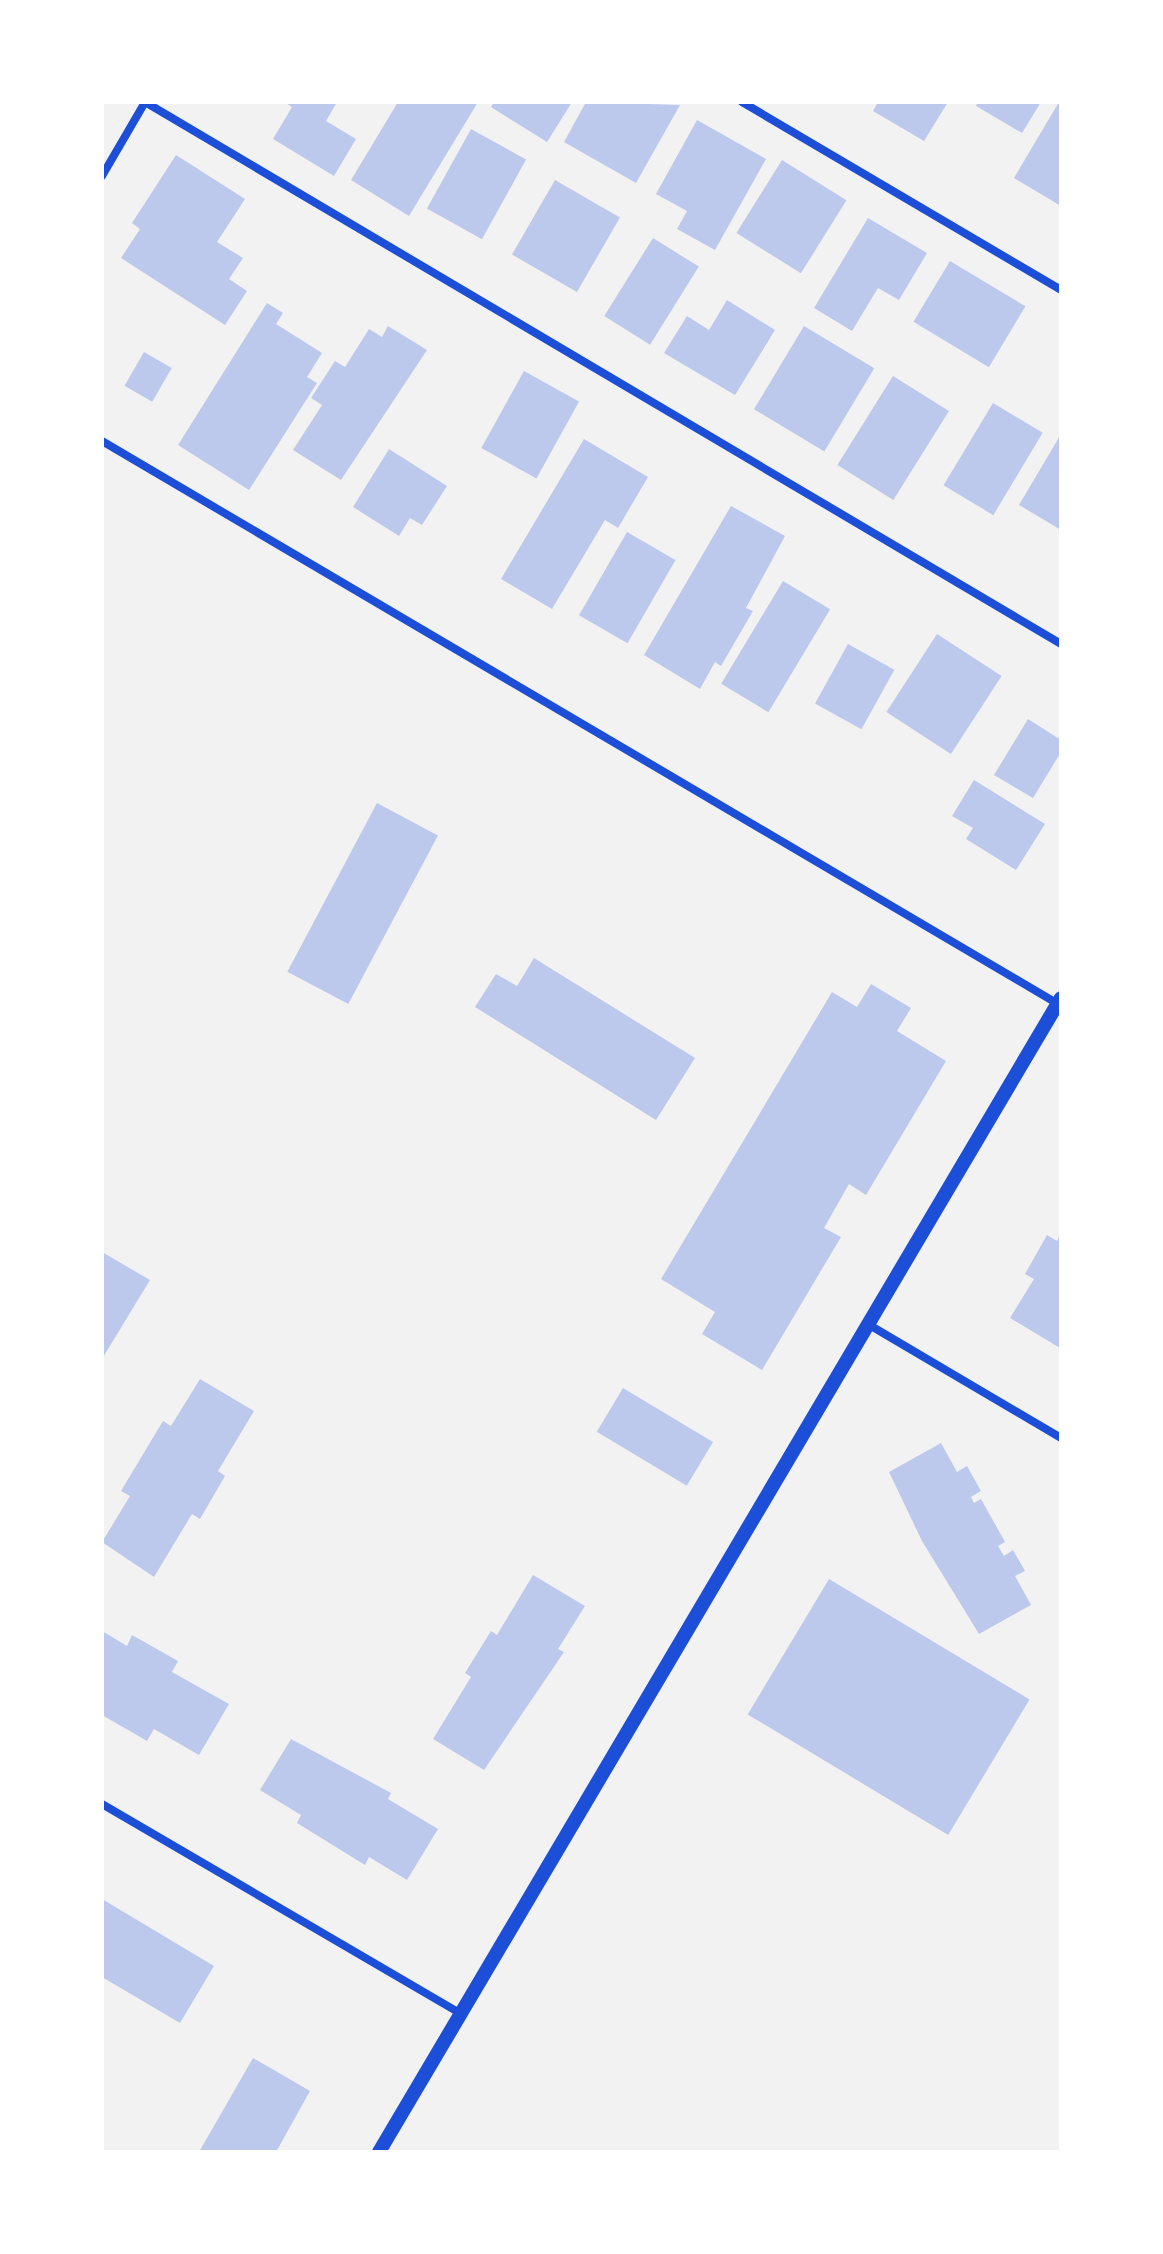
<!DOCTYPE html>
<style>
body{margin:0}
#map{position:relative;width:1163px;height:2254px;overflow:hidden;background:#f2f2f2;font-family:"Noto Serif",serif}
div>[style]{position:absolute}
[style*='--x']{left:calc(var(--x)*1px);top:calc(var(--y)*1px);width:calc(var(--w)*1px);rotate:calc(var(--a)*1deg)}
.building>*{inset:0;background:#bdc9ec;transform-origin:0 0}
.minor>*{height:8px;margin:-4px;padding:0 4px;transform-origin:4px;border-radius:4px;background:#1d4ed8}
.tertiary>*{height:14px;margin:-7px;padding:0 7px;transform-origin:7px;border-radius:7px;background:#1d4ed8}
span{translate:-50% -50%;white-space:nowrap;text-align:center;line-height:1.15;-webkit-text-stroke:8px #fff;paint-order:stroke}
.frame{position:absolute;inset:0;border:104px solid #fff;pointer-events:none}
</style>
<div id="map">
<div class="building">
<div style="clip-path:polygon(284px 102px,337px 102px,326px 121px,356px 139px,334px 176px,273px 139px,292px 107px)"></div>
<div style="clip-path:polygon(398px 102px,478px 102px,409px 216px,351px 180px)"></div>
<div style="clip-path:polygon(494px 102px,572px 102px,547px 142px,491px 107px)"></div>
<div style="clip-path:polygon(586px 102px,680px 105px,636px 183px,564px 142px)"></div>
<div style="clip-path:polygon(878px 102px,948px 102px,924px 141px,873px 111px)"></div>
<div style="clip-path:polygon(978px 102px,1041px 102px,1022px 133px,976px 106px)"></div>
<div style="clip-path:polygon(1059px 102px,1061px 102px,1061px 206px,1014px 178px)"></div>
<div style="clip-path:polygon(697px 120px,766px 159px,715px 250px,677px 229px,687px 211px,656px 194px)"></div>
<div style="left:471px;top:129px;width:63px;height:91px;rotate:29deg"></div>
<div style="clip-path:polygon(176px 155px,245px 199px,217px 242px,243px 258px,229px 279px,247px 291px,225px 325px,121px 258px,140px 229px,132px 223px)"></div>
<div style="left:782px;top:160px;width:76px;height:86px;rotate:32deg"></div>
<div style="left:555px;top:180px;width:75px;height:86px;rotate:30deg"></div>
<div style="clip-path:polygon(868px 218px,927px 253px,899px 300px,878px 288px,852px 331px,814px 308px)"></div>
<div style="left:653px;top:238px;width:54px;height:92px;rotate:32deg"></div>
<div style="left:950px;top:261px;width:88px;height:71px;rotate:31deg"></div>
<div style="clip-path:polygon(727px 300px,775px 330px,735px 395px,664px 353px,687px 316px,709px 330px)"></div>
<div style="clip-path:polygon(267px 303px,283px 313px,276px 324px,322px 353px,307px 377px,317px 383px,249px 490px,178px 445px)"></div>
<div style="clip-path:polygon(388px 326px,427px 350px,341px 480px,293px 450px,322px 405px,311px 398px,335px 361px,345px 367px,369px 329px,382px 337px)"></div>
<div style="left:804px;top:326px;width:82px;height:97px;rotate:31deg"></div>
<div style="left:144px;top:352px;width:32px;height:39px;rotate:30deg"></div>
<div style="left:524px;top:371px;width:63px;height:88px;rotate:29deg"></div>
<div style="left:893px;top:376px;width:66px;height:105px;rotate:32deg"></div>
<div style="left:993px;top:403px;width:58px;height:96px;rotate:31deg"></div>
<div style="clip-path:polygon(1061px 434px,1061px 530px,1019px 505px)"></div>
<div style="clip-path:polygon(584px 439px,648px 477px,618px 528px,605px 520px,552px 609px,501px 579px)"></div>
<div style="clip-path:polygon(389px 449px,447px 486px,422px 525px,410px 518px,399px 536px,353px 507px)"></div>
<div style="clip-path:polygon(731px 506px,785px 536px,746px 608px,753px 611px,721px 666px,715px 662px,700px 689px,644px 655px)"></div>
<div style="left:627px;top:532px;width:56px;height:96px;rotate:30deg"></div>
<div style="left:783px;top:581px;width:55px;height:120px;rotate:31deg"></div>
<div style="left:937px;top:634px;width:77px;height:93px;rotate:33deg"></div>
<div style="left:848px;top:644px;width:53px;height:68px;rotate:29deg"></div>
<div style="clip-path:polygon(1028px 719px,1061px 740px,1061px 752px,1033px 798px,994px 775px)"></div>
<div style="clip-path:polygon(974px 780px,1045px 824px,1016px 870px,966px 839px,973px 828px,952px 816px)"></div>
<div style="left:377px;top:803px;width:69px;height:191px;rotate:28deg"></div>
<div style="clip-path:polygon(534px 958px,695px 1058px,656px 1120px,475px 1007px,496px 974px,517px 986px)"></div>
<div style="clip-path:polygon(871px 984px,911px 1008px,897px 1031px,946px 1061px,866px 1195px,849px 1184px,824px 1228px,841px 1237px,762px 1370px,702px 1334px,715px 1312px,661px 1279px,832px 992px,857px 1007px)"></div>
<div style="clip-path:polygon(1061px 1234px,1061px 1346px,1060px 1348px,1010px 1318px,1034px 1279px,1025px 1274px,1047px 1235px,1057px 1241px)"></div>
<div style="clip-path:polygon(102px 1252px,150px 1280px,102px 1359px)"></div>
<div style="clip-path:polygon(200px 1379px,254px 1411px,218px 1471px,225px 1476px,200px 1519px,192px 1514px,154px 1577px,102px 1542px,130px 1496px,121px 1491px,163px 1421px,171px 1426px)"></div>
<div style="left:623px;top:1388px;width:105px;height:51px;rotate:31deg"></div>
<div style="clip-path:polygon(941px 1443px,957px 1472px,967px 1466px,981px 1491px,971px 1497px,974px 1503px,981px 1499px,1005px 1542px,998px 1546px,1004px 1556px,1013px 1550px,1025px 1571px,1015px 1576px,1031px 1605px,979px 1634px,922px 1541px,889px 1472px)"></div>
<div style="clip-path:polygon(533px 1575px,585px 1606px,558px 1649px,564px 1652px,484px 1770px,433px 1739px,471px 1677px,465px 1673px,491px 1631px,497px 1635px)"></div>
<div style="left:829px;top:1579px;width:234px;height:158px;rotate:31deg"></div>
<div style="clip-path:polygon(102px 1631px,127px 1646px,132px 1635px,178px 1661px,172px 1672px,229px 1704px,199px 1755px,154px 1729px,147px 1741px,102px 1715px)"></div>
<div style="clip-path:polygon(291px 1739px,391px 1793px,388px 1799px,438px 1829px,407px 1880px,369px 1857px,365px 1865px,297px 1823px,301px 1815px,260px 1790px)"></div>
<div style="clip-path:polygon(102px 1899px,214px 1966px,180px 2023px,102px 1977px)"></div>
<div style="clip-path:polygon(253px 2058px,310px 2091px,276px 2152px,199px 2152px)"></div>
</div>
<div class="minor">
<div style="--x:145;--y:102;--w:1064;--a:30.61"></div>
<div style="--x:742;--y:102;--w:370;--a:30.5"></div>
<div style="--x:102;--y:176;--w:86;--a:-59.8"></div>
<div style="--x:102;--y:441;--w:1109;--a:30.49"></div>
<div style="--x:866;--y:1323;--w:226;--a:30.5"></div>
<div style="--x:102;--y:1804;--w:416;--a:30.3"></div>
</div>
<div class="tertiary">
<div style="--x:379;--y:2152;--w:1340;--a:-59.42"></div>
</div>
<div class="frame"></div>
</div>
